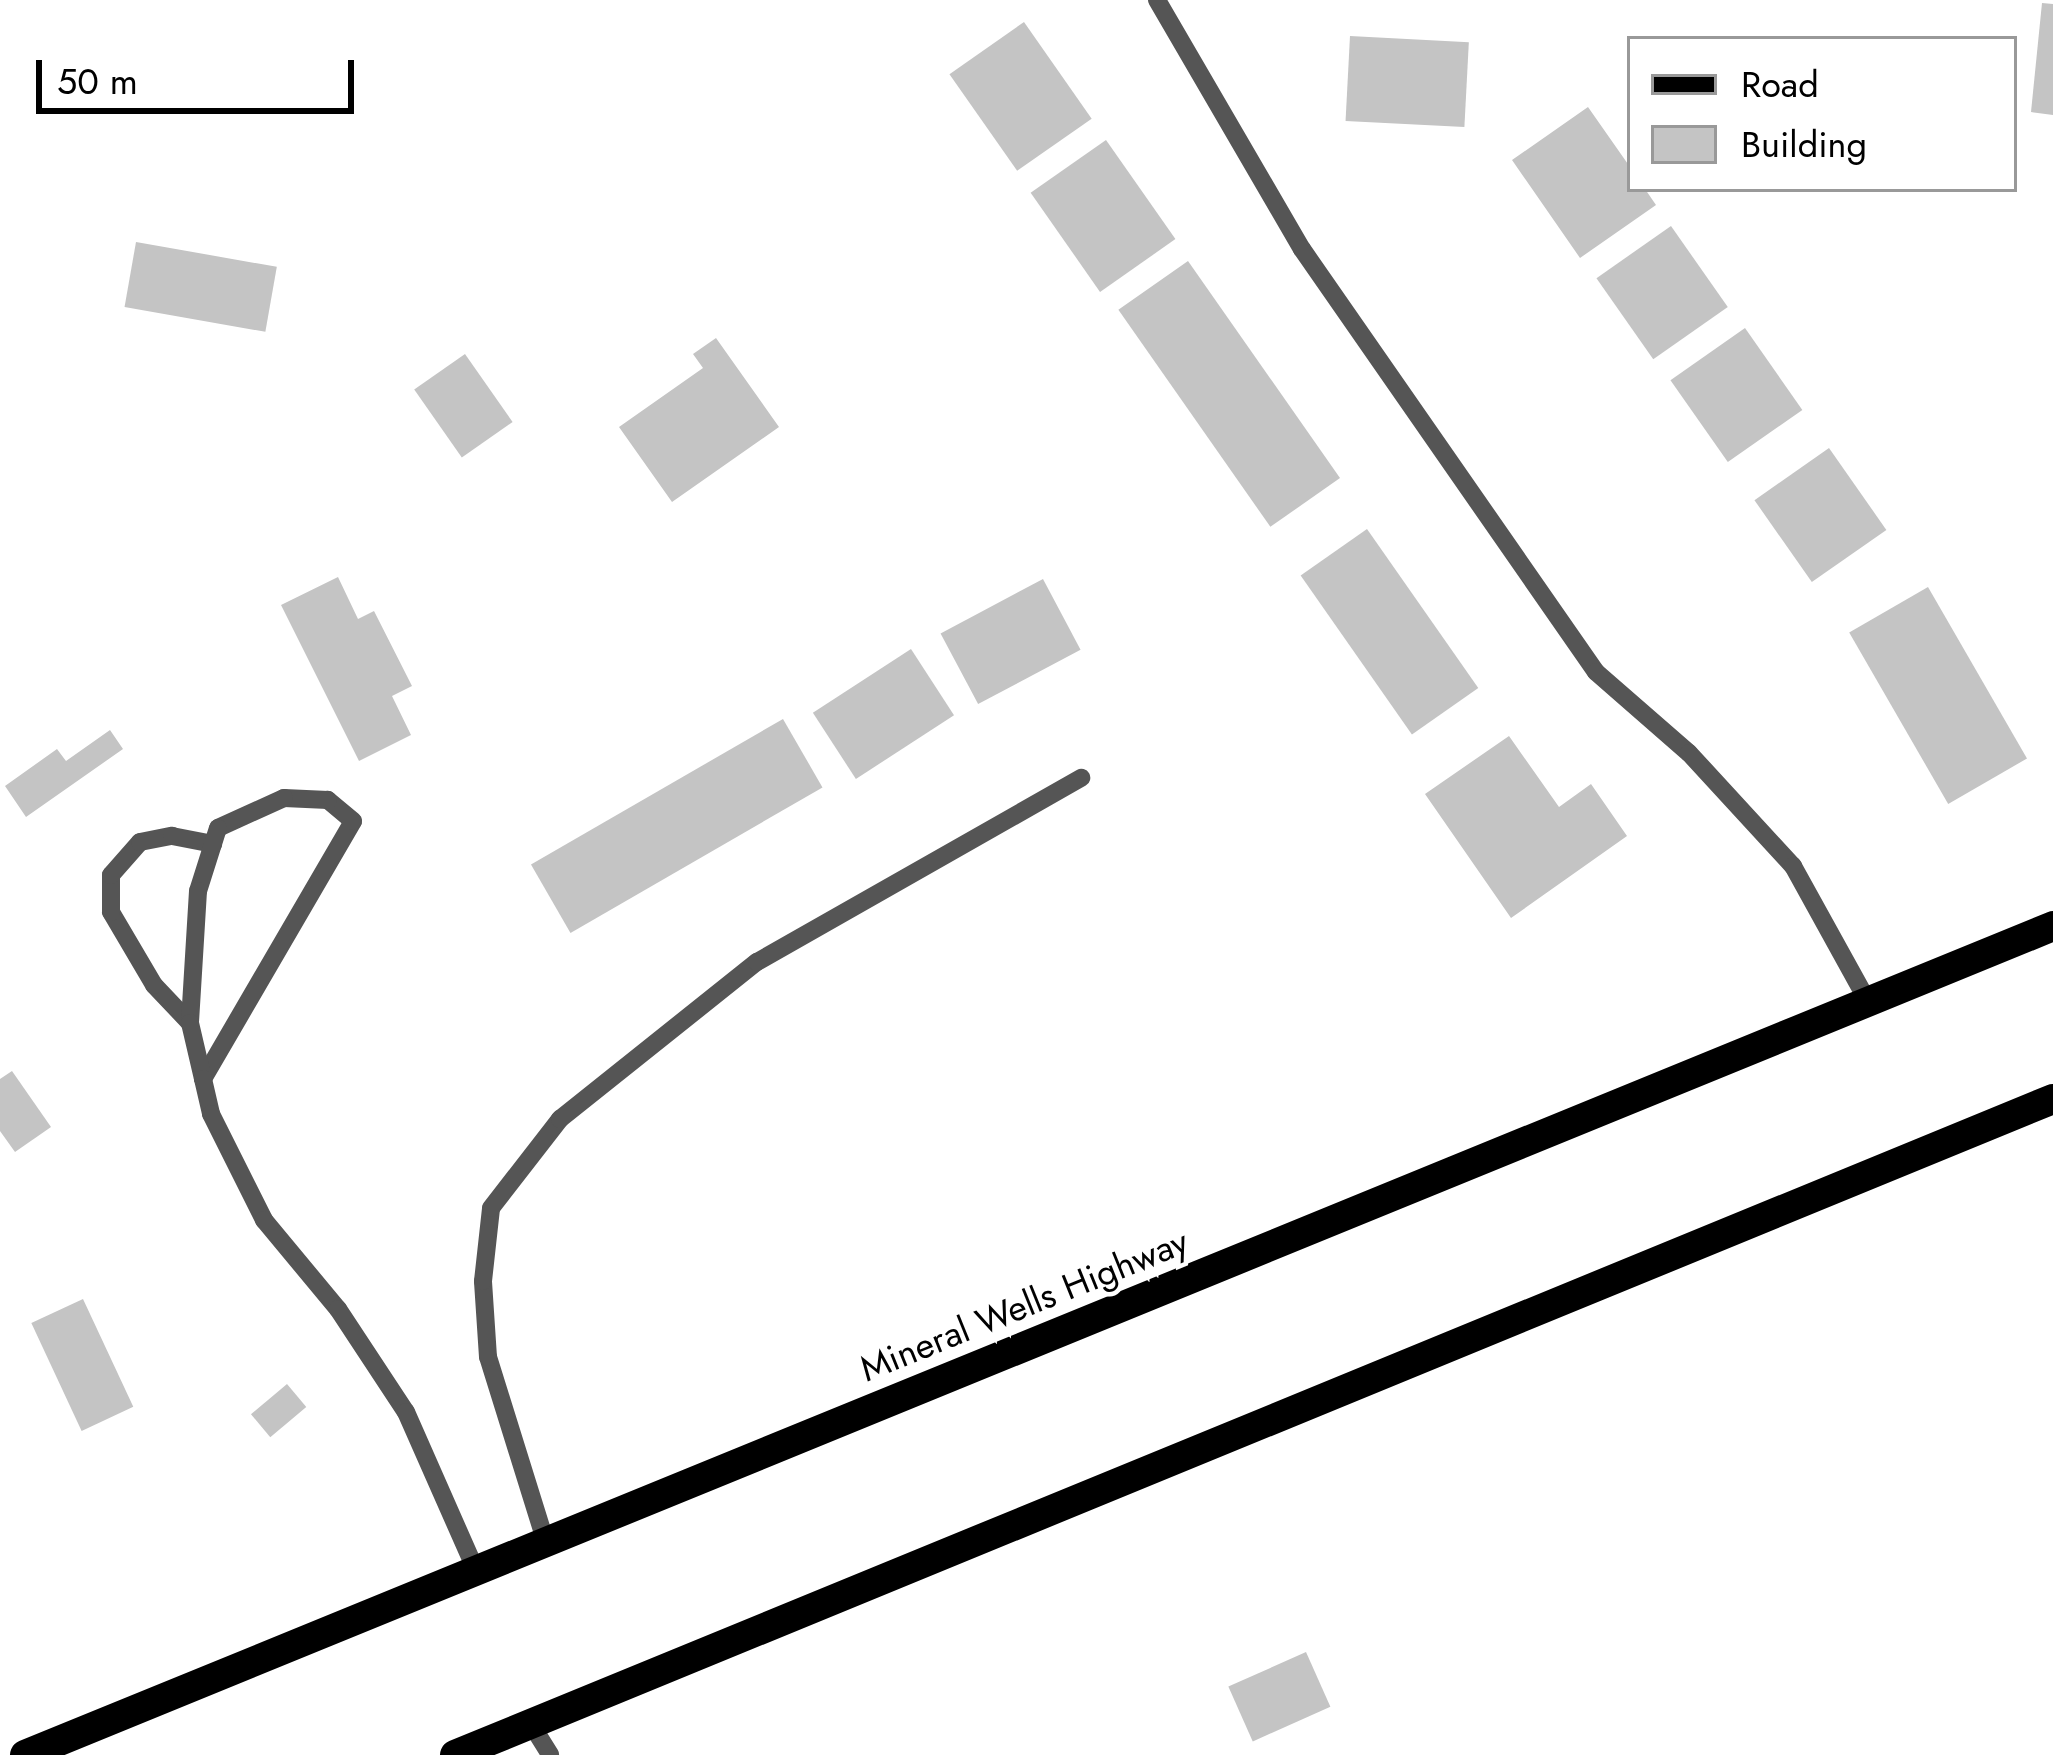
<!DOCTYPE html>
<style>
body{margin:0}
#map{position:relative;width:2053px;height:1755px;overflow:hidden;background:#fff;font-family:Jost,sans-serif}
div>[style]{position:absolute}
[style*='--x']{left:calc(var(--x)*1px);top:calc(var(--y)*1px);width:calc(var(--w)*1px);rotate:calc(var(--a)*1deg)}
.building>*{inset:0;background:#c4c4c4;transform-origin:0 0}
.service>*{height:18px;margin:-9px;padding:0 9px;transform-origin:9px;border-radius:9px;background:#555}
.primary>*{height:30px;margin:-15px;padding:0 15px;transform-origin:15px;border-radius:15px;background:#000}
span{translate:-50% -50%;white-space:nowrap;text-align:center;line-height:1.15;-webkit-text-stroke:9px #fff;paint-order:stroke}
.street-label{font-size:36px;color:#000}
.legend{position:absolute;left:1627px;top:36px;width:390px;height:156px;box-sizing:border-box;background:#fff;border:3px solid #999;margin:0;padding:15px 21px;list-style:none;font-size:36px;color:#000}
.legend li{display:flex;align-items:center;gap:24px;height:60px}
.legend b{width:60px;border:3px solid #999}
.scale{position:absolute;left:36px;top:60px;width:318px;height:54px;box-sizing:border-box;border:6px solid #000;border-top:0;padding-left:15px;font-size:36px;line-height:42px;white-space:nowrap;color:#000;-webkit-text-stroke:9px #fff;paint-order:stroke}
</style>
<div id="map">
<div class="building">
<div style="clip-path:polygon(2042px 3px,2053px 4px,2053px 115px,2031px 112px)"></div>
<div style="left:1024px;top:22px;width:118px;height:91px;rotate:55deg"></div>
<div style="left:1350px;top:36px;width:119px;height:85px;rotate:3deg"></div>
<div style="clip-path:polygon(1588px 107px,1630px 167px,1630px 189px,1645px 189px,1656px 205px,1580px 258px,1512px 160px)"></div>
<div style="left:1106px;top:140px;width:121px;height:92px;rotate:55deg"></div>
<div style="left:1671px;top:226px;width:99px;height:91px;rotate:55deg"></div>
<div style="left:136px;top:242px;width:143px;height:66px;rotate:10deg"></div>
<div style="left:1188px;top:261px;width:265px;height:85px;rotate:55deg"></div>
<div style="left:1745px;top:328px;width:100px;height:91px;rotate:55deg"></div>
<div style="clip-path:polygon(716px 338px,779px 427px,672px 502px,619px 427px,703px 368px,693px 354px)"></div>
<div style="left:465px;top:354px;width:83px;height:62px;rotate:55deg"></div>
<div style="left:1829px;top:448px;width:100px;height:91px;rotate:55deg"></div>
<div style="left:1367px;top:529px;width:194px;height:81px;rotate:55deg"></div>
<div style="clip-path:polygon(338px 577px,358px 619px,374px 611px,412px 686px,392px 696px,411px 735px,359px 761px,281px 605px)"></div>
<div style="left:1043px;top:579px;width:80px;height:116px;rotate:62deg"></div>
<div style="left:1928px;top:587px;width:198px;height:91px;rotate:60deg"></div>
<div style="left:911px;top:649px;width:79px;height:117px;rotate:57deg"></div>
<div style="left:783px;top:719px;width:79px;height:291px;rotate:60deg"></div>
<div style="clip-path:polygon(110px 730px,123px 749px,26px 817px,5px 786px,57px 749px,66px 761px)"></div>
<div style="clip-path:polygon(1509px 736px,1559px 807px,1591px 784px,1627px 836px,1511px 918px,1425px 794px)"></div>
<div style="clip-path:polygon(12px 1071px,51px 1127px,15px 1152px,0 1131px,0 1079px)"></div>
<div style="left:83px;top:1299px;width:119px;height:57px;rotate:65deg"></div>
<div style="left:287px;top:1384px;width:30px;height:47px;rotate:50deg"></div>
<div style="left:1306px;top:1652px;width:60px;height:85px;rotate:66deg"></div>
</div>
<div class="service">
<div style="--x:1157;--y:0;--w:288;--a:59.8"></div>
<div style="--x:1302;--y:249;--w:515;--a:55.2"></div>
<div style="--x:1596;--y:672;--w:123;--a:41.1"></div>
<div style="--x:1689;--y:753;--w:154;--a:47.4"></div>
<div style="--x:1793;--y:866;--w:155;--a:61.1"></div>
<div style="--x:190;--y:1023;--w:52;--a:-133.5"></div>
<div style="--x:154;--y:985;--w:85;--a:-120.5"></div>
<div style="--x:111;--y:912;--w:37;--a:-90"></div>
<div style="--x:111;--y:875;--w:44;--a:-48.7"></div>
<div style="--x:140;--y:842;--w:33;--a:-11"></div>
<div style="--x:172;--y:836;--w:42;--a:11"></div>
<div style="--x:203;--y:1079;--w:298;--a:-59.8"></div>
<div style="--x:353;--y:821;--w:33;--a:-140"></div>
<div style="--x:328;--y:800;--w:44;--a:-177.4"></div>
<div style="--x:284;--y:798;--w:72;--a:155.6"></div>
<div style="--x:218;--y:828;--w:66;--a:107.6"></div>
<div style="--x:198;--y:891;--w:132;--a:93.5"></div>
<div style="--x:190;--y:1023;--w:57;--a:76.9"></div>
<div style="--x:203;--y:1079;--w:36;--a:77"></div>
<div style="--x:211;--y:1114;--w:119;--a:63.4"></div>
<div style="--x:264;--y:1220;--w:116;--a:50.3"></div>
<div style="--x:338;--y:1309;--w:123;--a:56.6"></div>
<div style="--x:406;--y:1412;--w:174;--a:66.2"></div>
<div style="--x:546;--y:1543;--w:195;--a:-107.3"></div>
<div style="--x:488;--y:1357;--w:76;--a:-93.8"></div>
<div style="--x:483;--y:1281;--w:73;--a:-83.7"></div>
<div style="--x:491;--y:1208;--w:113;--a:-52.2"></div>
<div style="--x:560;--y:1119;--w:252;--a:-38.6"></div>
<div style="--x:757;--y:962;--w:373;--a:-29.6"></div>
<div style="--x:531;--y:1724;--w:36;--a:58"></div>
</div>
<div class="primary">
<div style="--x:25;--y:1755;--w:2191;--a:-22.23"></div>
<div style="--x:455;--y:1755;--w:1727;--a:-22.32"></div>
</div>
<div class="street-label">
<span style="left:1024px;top:1305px;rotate:-22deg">Mineral Wells Highway</span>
</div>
<ul class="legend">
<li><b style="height:15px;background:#000"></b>Road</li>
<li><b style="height:33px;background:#c4c4c4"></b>Building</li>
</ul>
<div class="scale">50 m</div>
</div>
